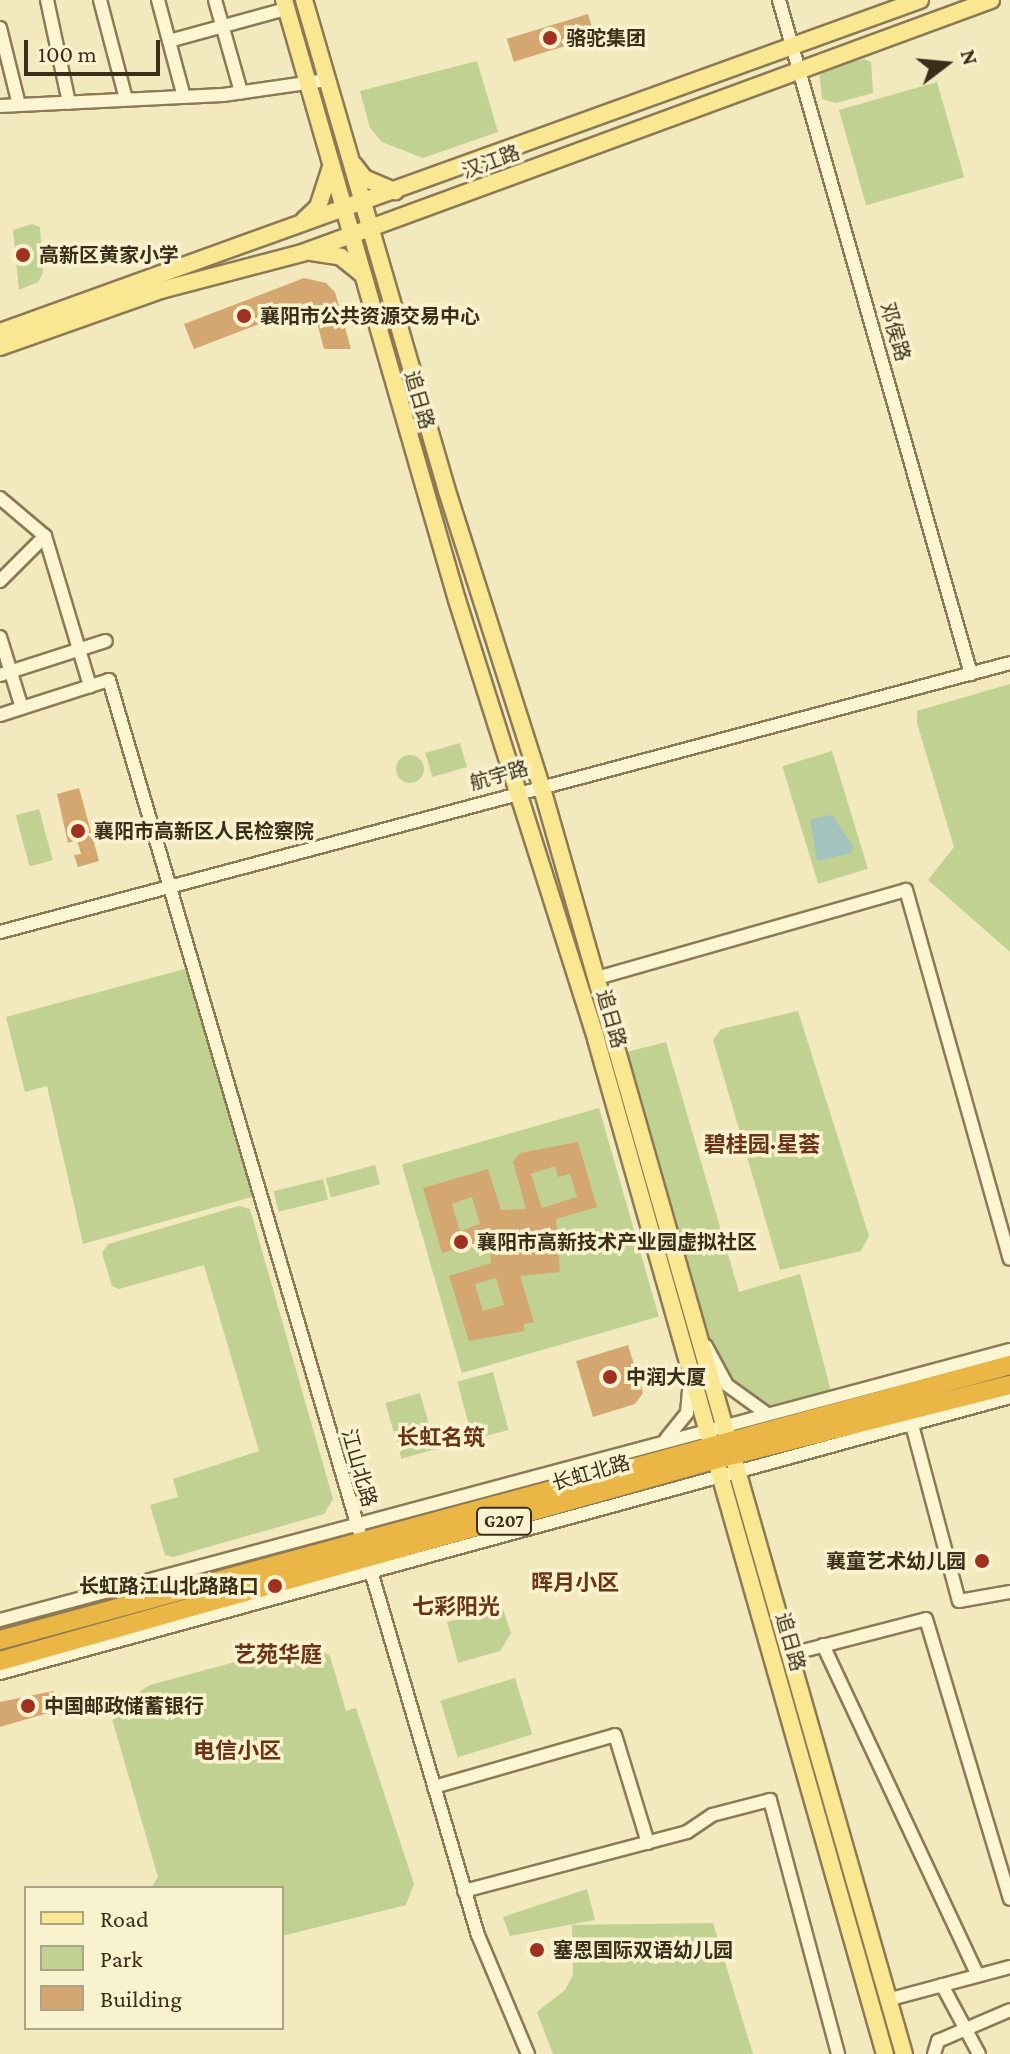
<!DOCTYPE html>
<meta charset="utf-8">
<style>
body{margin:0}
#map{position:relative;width:1010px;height:2054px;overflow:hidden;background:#f2e9be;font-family:"Crimson Pro","Noto Sans SC",serif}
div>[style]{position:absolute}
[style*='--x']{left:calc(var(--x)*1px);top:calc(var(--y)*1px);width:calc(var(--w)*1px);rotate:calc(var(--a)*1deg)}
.green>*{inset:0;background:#c1d191;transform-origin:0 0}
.round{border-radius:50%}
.water>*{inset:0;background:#a2c3be}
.building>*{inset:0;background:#d4a770;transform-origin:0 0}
.roads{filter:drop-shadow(2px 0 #8c7955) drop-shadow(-2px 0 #8c7955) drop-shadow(0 2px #8c7955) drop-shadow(0 -2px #8c7955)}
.minor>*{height:12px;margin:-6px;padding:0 6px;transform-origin:6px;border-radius:6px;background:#fcf5d2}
.major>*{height:16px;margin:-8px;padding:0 8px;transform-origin:8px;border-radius:8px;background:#f9e792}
.highway>*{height:18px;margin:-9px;padding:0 9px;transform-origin:9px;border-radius:9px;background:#eab746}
.dots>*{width:22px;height:22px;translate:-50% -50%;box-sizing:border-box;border:4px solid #f8f2ce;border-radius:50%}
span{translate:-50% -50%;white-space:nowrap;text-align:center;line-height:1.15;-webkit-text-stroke:7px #f8f2ce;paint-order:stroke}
.shield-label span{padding:2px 6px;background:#f8f2ce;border:2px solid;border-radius:6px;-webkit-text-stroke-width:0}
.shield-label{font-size:18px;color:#3a2e1b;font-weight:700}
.poi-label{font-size:20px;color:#3a2e1b;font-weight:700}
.left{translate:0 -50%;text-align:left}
.right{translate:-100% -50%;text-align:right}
.street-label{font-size:20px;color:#3a2e1b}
.neighbourhood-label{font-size:22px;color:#6a3317;font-weight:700}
.legend{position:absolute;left:24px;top:1886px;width:260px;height:144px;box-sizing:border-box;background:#f8f2ce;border:2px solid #aca486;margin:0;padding:10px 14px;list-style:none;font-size:24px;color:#3a2e1b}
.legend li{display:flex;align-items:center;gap:16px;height:40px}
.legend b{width:40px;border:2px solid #aca486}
.north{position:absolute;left:906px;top:24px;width:80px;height:80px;-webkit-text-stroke:6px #f8f2ce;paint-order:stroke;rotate:74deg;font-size:22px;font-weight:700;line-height:32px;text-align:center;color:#3a2e1b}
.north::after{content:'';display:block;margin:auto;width:28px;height:36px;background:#3a2e1b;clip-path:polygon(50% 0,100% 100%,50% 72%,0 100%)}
.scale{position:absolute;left:24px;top:40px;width:136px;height:36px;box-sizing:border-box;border:4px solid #3a2e1b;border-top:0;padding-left:10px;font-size:24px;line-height:28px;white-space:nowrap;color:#3a2e1b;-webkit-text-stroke:6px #f8f2ce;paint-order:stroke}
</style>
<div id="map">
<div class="green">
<div style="clip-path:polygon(864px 59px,871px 62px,873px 93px,836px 103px,822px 99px,819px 70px)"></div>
<div style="clip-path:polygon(477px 61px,498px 132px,423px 158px,382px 142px,370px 128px,360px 91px)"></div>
<div style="left:937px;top:82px;width:99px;height:102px;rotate:74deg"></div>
<div style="clip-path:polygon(32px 224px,40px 227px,43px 273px,38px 282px,19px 290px,13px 230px)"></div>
<div style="clip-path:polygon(1010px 684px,1010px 952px,928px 880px,954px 847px,917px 723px,917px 711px)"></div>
<div style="left:460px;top:743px;width:25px;height:36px;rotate:74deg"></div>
<div style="left:832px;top:751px;width:123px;height:52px;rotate:73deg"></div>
<div class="round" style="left:396px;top:755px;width:28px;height:28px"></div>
<div style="left:39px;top:809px;width:53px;height:24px;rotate:75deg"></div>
<div style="clip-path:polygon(192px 967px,259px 1195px,83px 1244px,47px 1086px,25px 1092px,6px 1017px)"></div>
<div style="clip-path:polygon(798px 1011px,869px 1236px,861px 1251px,780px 1270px,713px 1040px,721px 1029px)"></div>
<div style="clip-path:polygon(666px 1042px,739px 1292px,800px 1274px,832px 1395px,764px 1413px,745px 1403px,703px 1341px,619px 1054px)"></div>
<div style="left:599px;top:1108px;width:217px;height:205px;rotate:74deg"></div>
<div style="left:375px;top:1165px;width:20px;height:51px;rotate:75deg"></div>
<div style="left:323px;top:1179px;width:21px;height:51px;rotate:76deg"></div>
<div style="clip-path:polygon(239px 1206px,250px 1209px,333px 1499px,324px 1514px,173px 1557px,165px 1555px,150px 1505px,178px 1497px,173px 1479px,259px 1451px,204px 1265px,119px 1289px,112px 1286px,102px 1253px,108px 1244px)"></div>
<div style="left:493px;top:1372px;width:60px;height:37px;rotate:75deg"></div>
<div style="left:420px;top:1393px;width:58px;height:36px;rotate:74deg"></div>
<div style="clip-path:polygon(502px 1606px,511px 1633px,500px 1651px,458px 1663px,447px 1622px)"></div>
<div style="clip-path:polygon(308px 1642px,330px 1656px,346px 1711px,356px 1708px,414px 1884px,406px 1905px,282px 1936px,282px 1888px,151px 1888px,158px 1877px,112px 1719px,116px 1706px,150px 1685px)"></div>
<div style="left:515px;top:1678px;width:59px;height:78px;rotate:73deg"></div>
<div style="clip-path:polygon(587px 1889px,595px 1920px,510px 1936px,503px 1917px)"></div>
<div style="clip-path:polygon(713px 1923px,753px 2054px,553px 2054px,537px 2012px,565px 1990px,573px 1975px,572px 1925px)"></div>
</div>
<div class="water">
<div style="clip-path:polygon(832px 815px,853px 846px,851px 853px,817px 861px,810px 819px)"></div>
</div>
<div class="building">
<div style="left:588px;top:14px;width:24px;height:85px;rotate:73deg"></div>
<div style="clip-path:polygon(304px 278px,326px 283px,335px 292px,351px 349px,324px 349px,312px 304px,194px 349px,184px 324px)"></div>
<div style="clip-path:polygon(79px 788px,99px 861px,78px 867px,74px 855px,81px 854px,77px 840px,68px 843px,57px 794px)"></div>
<div style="clip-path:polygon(evenodd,578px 1142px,597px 1207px,556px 1219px,560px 1272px,520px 1276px,534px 1322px,524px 1324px,524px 1331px,469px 1341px,449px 1276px,491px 1263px,490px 1240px,442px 1253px,423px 1188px,488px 1169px,501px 1210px,526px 1209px,513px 1162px,520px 1153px,578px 1142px,555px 1166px,558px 1177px,570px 1174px,577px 1197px,542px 1208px,531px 1174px,555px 1166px,578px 1142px,472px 1197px,480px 1224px,460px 1231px,452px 1204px,472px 1197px,578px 1142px,496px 1278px,504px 1305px,483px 1311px,475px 1284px,496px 1278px)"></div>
<div style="clip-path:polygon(628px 1345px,643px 1393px,635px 1404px,593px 1417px,576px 1361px)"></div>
<div style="clip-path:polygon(53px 1691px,58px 1710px,0 1727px,0 1702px)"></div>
</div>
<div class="roads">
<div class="minor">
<div style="--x:47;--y:0;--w:105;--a:77.9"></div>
<div style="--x:100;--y:0;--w:102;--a:75.3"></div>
<div style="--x:158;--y:0;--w:100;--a:75"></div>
<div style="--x:215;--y:0;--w:96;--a:74.2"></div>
<div style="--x:779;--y:0;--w:701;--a:74.1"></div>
<div style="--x:0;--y:28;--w:79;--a:76.1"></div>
<div style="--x:169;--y:41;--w:121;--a:-15.3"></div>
<div style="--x:0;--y:106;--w:223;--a:-2.8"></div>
<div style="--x:223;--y:95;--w:105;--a:-8.2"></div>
<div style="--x:0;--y:498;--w:59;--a:40.2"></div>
<div style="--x:45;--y:536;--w:64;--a:135"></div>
<div style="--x:45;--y:536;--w:157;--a:73.3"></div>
<div style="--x:0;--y:637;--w:74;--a:72.8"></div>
<div style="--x:0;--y:675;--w:111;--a:-17.8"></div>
<div style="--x:0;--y:715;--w:114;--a:-17.8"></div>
<div style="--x:109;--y:680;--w:1308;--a:73.62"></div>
<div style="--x:478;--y:1935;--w:129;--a:67.2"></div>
<div style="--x:0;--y:932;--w:1045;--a:-14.91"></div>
<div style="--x:597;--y:978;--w:321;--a:-15.9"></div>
<div style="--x:906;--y:890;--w:383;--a:74.3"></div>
<div style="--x:706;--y:1346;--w:44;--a:61.7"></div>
<div style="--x:727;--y:1385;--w:49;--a:35.9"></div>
<div style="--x:911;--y:1421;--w:186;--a:75.1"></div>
<div style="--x:959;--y:1601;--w:52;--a:-10"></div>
<div style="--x:666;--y:1439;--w:33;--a:-51"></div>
<div style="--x:687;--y:1413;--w:32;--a:-85"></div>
<div style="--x:0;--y:1620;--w:1045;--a:-14.97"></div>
<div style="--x:823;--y:1645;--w:365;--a:64.9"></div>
<div style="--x:791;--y:1654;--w:139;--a:-14.5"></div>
<div style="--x:926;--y:1619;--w:292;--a:73.3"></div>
<div style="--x:0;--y:1673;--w:1047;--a:-15.28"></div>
<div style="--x:434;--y:1787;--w:188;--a:-16"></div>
<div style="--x:615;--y:1735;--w:113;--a:73"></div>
<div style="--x:464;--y:1891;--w:231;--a:-14.8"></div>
<div style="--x:687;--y:1832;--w:30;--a:-34"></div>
<div style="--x:712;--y:1815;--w:60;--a:-14.5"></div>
<div style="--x:770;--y:1800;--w:263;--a:75"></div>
<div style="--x:942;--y:1985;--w:78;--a:61.8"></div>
<div style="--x:887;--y:2000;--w:127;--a:-15"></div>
<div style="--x:934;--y:2054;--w:14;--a:-73"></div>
<div style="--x:938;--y:2041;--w:78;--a:-23.3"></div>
</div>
<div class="major">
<div style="--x:284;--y:0;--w:624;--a:73.92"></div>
<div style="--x:457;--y:600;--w:460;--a:72.4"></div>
<div style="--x:596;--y:1039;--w:1055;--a:74.11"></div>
<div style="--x:304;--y:0;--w:511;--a:73.76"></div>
<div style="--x:447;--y:491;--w:309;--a:72.3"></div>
<div style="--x:541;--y:785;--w:1320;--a:74.04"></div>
<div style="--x:354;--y:165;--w:16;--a:52"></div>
<div style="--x:364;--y:178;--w:34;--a:23"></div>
<div style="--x:304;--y:220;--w:19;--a:-43"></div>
<div style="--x:318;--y:207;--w:42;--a:-72"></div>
<div style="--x:311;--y:252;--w:30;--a:9"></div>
<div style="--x:341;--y:257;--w:26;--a:39"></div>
<div style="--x:0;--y:332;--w:978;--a:-19.84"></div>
<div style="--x:0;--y:347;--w:171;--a:-19.5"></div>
<div style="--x:161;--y:290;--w:146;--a:-14.7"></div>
<div style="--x:302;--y:253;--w:734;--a:-20.16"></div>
</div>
<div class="highway">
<div style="--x:0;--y:1640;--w:1047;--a:-15.23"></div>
<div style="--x:0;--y:1661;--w:745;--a:-15.73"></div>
<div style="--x:717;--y:1459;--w:302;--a:-14.2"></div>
</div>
</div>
<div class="dots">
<div style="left:550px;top:38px;background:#a03020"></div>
<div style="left:23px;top:255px;background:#a03020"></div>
<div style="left:244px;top:316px;background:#a03020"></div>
<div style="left:78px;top:831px;background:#a03020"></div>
<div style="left:461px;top:1242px;background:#a03020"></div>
<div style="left:610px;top:1377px;background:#a03020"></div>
<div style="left:982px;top:1561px;background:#a03020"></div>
<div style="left:275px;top:1586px;background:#a03020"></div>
<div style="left:28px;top:1706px;background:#a03020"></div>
<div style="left:537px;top:1950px;background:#a03020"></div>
</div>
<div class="shield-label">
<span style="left:504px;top:1521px">G207</span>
</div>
<div class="poi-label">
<span class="left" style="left:566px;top:38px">骆驼集团</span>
<span class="left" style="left:39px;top:255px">高新区黄家小学</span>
<span class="left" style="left:260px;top:316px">襄阳市公共资源交易中心</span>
<span class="left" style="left:94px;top:831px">襄阳市高新区人民检察院</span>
<span class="left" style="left:477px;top:1242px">襄阳市高新技术产业园虚拟社区</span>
<span class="left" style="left:626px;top:1377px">中润大厦</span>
<span class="right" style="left:966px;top:1561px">襄童艺术幼儿园</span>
<span class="right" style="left:259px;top:1586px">长虹路江山北路路口</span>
<span class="left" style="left:44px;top:1706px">中国邮政储蓄银行</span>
<span class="left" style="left:553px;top:1950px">塞恩国际双语幼儿园</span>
</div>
<div class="street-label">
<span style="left:491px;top:162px;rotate:-20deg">汉江路</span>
<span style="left:895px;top:332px;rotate:74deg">邓侯路</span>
<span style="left:419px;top:400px;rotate:74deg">追日路</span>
<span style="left:499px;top:776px;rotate:-16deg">航宇路</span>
<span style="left:611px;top:1019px;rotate:74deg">追日路</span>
<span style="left:359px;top:1468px;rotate:74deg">江山北路</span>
<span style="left:591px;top:1473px;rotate:-16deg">长虹北路</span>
<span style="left:790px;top:1642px;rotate:74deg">追日路</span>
</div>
<div class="neighbourhood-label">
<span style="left:762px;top:1145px">碧桂园·星荟</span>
<span style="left:441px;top:1438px">长虹名筑</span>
<span style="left:575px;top:1583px">晖月小区</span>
<span style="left:456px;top:1607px">七彩阳光</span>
<span style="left:278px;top:1655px">艺苑华庭</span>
<span style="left:237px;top:1751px">电信小区</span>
</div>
<ul class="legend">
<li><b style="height:10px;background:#f9e792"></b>Road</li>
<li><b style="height:22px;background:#c1d191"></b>Park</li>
<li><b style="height:22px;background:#d4a770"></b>Building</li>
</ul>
<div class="north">N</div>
<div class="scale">100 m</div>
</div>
